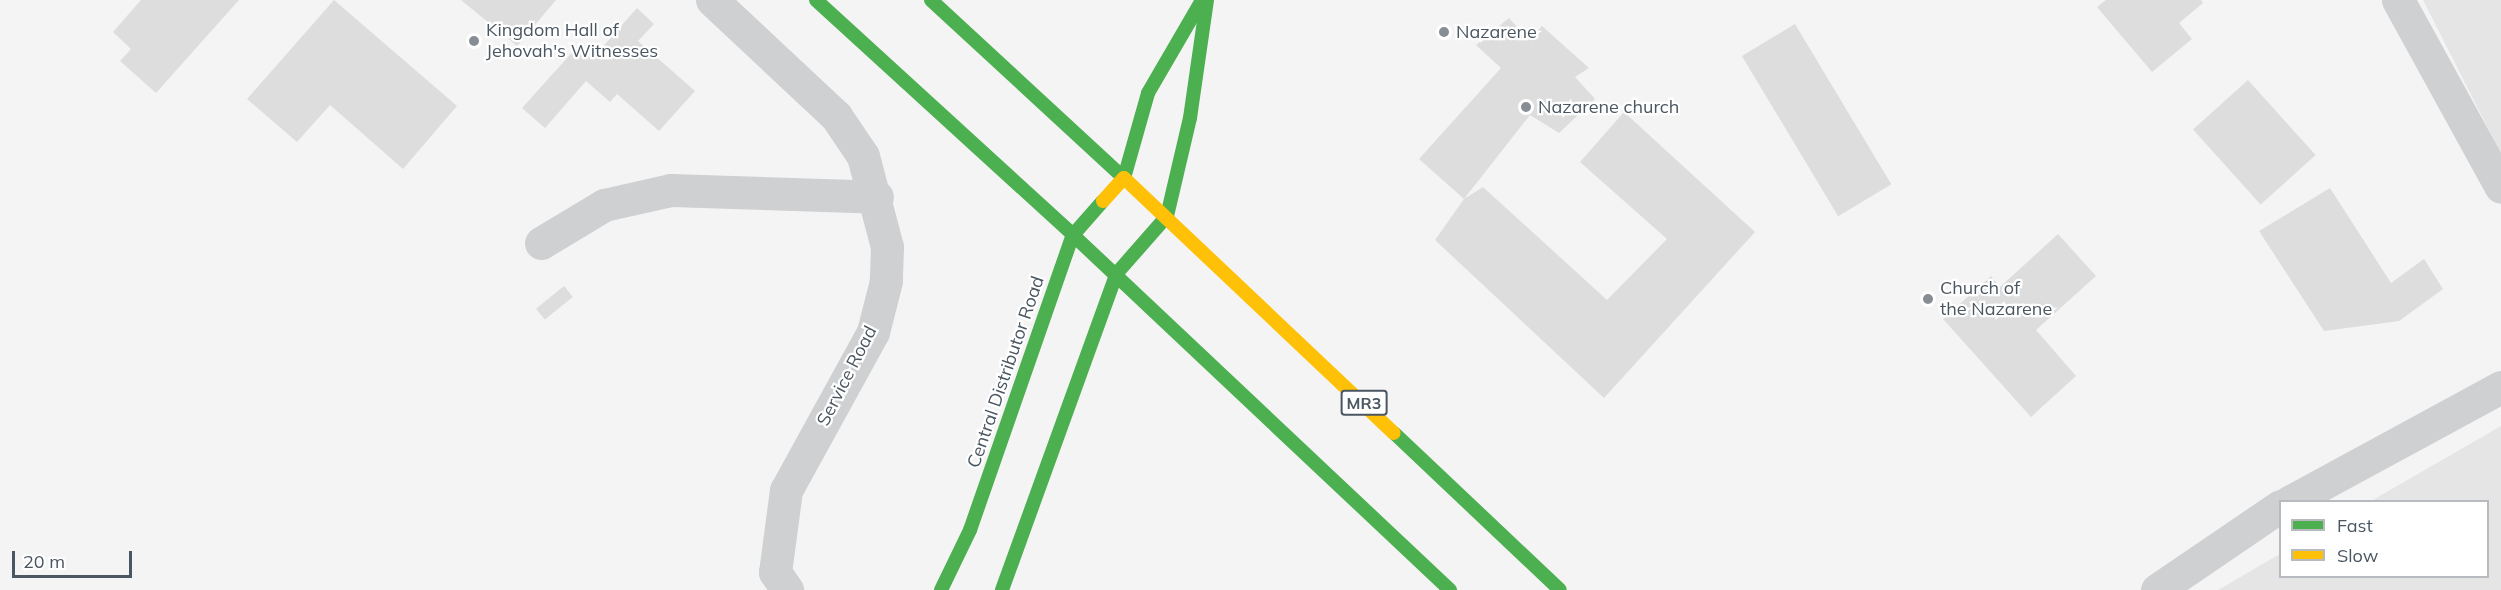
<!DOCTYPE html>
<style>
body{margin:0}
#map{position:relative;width:2501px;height:590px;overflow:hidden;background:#f4f4f4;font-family:Mulish,sans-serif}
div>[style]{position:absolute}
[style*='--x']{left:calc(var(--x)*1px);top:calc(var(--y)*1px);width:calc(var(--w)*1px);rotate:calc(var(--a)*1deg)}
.education>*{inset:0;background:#e6e5e6}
.building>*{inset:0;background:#ddddde;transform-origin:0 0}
.street>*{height:33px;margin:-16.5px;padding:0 16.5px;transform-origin:16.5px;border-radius:16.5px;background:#ced0d2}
.fast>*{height:14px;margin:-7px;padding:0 7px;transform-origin:7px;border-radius:7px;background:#4caf50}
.slow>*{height:14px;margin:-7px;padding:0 7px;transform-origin:7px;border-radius:7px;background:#ffc107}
.dots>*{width:16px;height:16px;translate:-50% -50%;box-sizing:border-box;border:3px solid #fff;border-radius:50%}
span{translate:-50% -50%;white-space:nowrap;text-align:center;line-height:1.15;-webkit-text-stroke:4.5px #fff;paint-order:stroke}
.shield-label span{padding:2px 4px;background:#fff;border:2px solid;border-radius:4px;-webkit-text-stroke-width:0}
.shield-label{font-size:16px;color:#4a5661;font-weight:700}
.poi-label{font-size:18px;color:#4a5661}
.left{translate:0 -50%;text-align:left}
.street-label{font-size:18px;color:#4a5661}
.legend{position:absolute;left:2279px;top:500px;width:210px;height:78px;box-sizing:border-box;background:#fff;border:2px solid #b7bbc0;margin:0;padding:8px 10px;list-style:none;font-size:18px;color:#4a5661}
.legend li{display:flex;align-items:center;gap:12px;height:30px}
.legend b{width:30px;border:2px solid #b7bbc0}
.scale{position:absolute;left:12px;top:551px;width:120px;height:27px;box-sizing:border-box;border:3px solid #4a5661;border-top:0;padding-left:8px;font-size:18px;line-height:21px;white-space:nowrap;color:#4a5661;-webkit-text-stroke:4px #fff;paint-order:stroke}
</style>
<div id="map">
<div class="education">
<div style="clip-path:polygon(2423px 0,2501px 0,2501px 154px)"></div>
<div style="clip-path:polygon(2501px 426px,2501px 590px,2218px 590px,2280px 554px,2280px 576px,2488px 576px,2488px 502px,2371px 501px)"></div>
</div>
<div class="building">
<div style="clip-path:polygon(141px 0,239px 0,156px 93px,120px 61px,131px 49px,113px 32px)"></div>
<div style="clip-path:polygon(334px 0,457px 106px,403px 169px,330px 105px,297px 142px,247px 99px)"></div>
<div style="clip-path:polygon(461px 0,556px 0,517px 46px)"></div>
<div style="clip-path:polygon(2106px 0,2201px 0,2203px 3px,2179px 23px,2192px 39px,2152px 72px,2097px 7px)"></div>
<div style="clip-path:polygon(637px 8px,654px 24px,638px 41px,695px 91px,659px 131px,617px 94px,610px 102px,586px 81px,545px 128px,522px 108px,577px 47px,592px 59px)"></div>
<div style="clip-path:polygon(1509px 18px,1529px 40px,1542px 26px,1589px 68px,1575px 77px,1595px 99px,1559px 133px,1530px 115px,1464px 199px,1419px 159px,1501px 68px,1476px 45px)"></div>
<div style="left:1795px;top:24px;width:187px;height:62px;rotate:59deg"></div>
<div style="left:2248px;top:80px;width:101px;height:74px;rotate:48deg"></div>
<div style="clip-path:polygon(1624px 112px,1755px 232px,1604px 398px,1435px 240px,1464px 199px,1483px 187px,1607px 300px,1667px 239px,1580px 162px)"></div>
<div style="clip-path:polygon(2330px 188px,2391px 283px,2424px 259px,2443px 289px,2399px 321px,2324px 331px,2259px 231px)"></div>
<div style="clip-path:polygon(2058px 234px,2096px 276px,2036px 330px,2076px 376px,2031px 417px,1943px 319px,1991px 276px,2000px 287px)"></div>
<div style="left:564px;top:286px;width:14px;height:36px;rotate:51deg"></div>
</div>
<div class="street">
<div style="--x:712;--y:0;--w:170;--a:43.1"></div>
<div style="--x:836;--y:116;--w:48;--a:56"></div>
<div style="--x:863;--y:156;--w:94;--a:75.2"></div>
<div style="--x:887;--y:247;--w:34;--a:92"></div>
<div style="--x:886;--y:281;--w:53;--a:104.3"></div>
<div style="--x:873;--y:332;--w:180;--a:118.8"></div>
<div style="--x:786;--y:490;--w:83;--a:97.6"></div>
<div style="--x:775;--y:572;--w:22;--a:56"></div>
<div style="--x:2398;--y:0;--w:213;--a:61.2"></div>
<div style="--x:541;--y:243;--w:74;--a:-31.1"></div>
<div style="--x:604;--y:205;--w:69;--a:-12.6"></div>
<div style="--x:671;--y:190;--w:206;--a:1.9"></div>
<div style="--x:2289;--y:502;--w:241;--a:-28.5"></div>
<div style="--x:2157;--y:590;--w:149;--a:-34.3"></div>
</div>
<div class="fast">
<div style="--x:816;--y:0;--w:348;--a:42.4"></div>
<div style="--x:931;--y:0;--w:263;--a:42.7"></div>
<div style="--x:1124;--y:178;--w:88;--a:-74.2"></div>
<div style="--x:1148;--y:93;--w:105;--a:-59.8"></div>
<div style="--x:1167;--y:216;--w:101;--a:-76.8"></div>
<div style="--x:1190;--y:118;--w:119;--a:-81.8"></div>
<div style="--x:1073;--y:235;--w:518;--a:43.28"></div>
<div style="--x:1394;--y:433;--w:228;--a:43.4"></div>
<div style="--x:941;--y:590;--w:67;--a:-64.2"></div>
<div style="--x:970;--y:530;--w:312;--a:-70.8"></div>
<div style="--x:1073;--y:235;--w:45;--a:-48.6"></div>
<div style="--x:1002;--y:590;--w:337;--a:-70.1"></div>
<div style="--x:1117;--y:273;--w:76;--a:-48.7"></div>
</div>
<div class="slow">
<div style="--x:1103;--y:201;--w:31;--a:-48"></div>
<div style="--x:1124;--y:178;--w:371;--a:43.4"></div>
</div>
<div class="dots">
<div style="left:1444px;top:32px;background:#868d94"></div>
<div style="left:474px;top:41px;background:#868d94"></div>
<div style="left:1526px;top:107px;background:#868d94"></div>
<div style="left:1928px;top:299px;background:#868d94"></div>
</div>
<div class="shield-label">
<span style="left:1364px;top:403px">MR3</span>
</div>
<div class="poi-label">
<span class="left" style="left:486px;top:41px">Kingdom Hall of<br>Jehovah's Witnesses</span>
<span class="left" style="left:1456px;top:32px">Nazarene</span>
<span class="left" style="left:1538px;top:107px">Nazarene church</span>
<span class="left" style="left:1940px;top:299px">Church of<br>the Nazarene</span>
</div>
<div class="street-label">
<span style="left:1006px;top:372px;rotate:-71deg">Central Distributor Road</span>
<span style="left:847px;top:376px;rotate:-63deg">Service Road</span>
</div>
<ul class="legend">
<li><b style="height:8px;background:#4caf50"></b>Fast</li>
<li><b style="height:8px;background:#ffc107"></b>Slow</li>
</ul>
<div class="scale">20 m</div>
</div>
